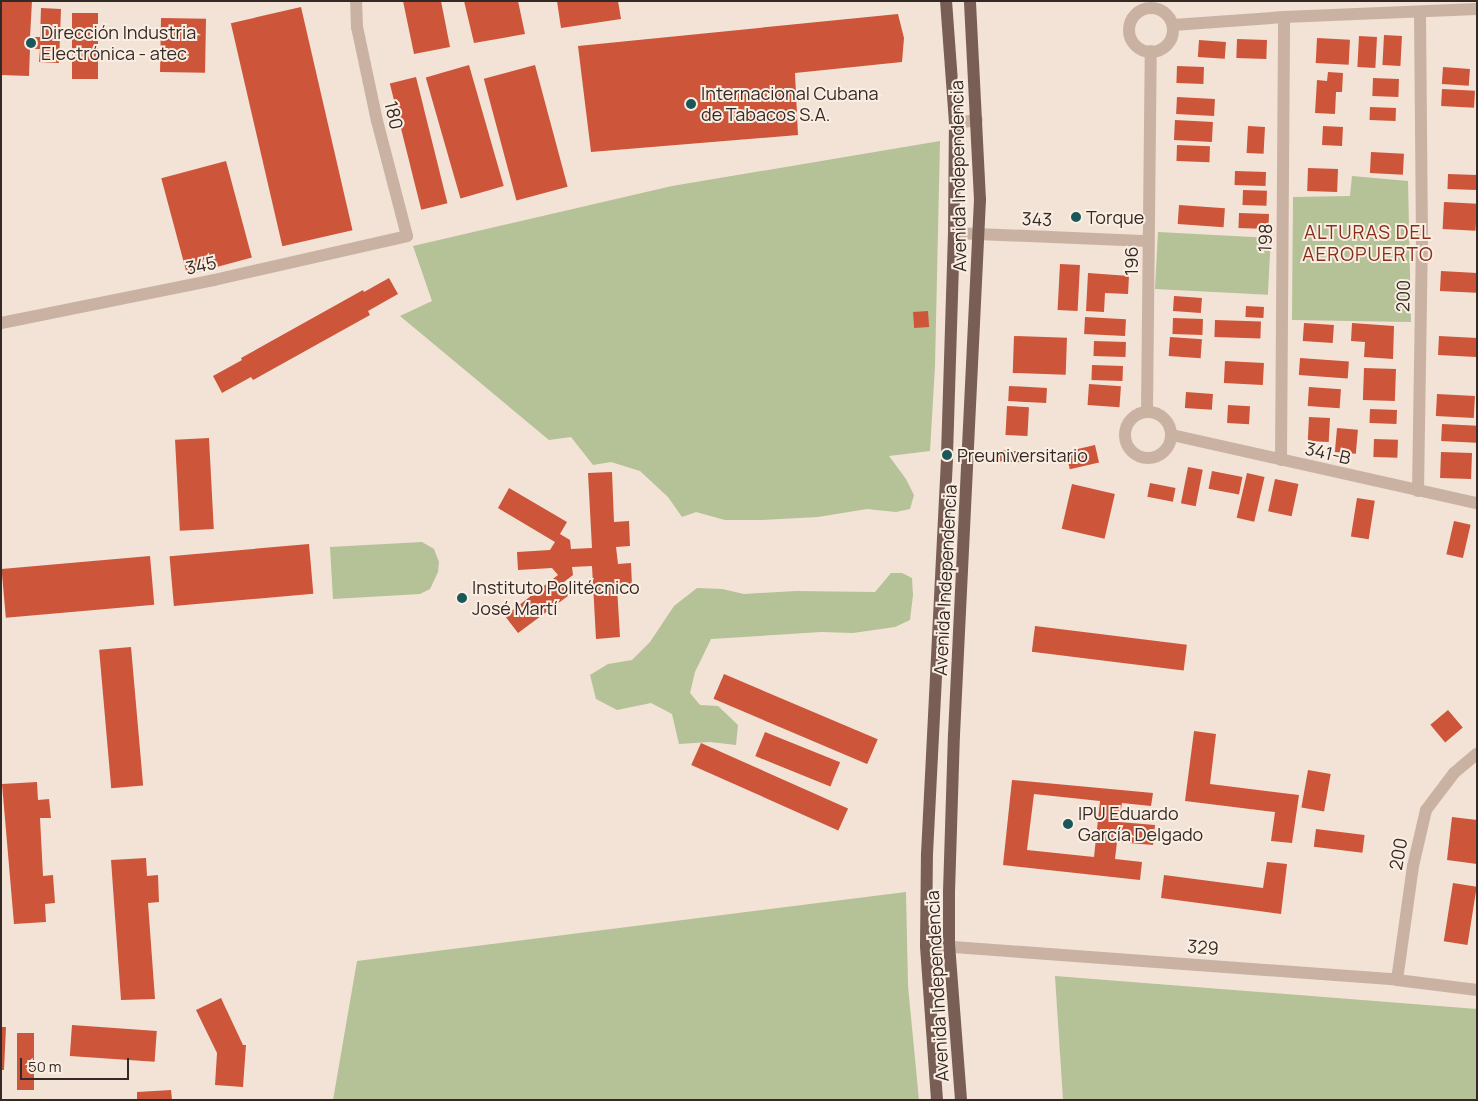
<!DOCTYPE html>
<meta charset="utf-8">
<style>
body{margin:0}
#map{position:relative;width:1478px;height:1101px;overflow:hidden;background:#f2e3d6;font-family:Manrope,sans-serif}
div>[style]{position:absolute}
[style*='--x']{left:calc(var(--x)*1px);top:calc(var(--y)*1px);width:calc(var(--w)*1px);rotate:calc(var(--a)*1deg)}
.green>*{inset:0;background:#b5c196;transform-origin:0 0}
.building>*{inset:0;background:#cd553a;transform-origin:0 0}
.minor>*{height:12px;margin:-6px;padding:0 6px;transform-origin:6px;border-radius:6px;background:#cab2a2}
.minor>.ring{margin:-6px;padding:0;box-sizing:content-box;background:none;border:12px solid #cab2a2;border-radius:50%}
.major>*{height:12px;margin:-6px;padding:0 6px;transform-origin:6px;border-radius:6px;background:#785e55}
.dots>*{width:14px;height:14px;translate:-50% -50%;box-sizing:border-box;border:2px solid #faeee3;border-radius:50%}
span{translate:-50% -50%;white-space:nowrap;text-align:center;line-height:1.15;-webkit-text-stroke:4px #faeee3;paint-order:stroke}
.poi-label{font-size:18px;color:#352925}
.left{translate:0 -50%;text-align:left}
.street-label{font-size:18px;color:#352925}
.neighbourhood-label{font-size:19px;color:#882d1a;letter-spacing:1px}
.frame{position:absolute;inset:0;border:2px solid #352925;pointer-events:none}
.scale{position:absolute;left:20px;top:1058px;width:109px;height:22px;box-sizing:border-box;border:2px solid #352925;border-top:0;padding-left:6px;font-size:15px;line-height:18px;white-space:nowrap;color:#352925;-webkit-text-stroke:4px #faeee3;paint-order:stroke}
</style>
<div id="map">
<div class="green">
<div style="clip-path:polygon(940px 141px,935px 366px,930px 451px,889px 456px,906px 479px,914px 495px,910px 509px,896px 512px,867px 509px,818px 517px,762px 520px,725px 520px,696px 512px,682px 517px,668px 497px,640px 471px,611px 462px,593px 465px,571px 437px,549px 440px,400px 316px,432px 301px,413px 246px,672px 186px)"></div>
<div style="clip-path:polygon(1352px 176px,1408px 181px,1411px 322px,1292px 320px,1293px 197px,1350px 196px)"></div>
<div style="left:1158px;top:232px;width:113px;height:57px;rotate:3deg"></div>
<div style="clip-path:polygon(422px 542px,434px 549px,439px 562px,438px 572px,430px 589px,420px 594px,333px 599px,330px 547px)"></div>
<div style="clip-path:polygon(891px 573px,902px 573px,912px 578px,913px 595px,910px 620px,895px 627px,853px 633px,821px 632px,711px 639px,695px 672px,690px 693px,700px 705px,718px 706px,738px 725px,736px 745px,710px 742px,679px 744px,672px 714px,651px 703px,617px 710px,596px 699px,590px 675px,608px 664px,632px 660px,650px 642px,674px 606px,697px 588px,722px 589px,744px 594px,796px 591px,875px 592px)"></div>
<div style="clip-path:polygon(906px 892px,908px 986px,919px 1100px,333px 1100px,357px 961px)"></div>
<div style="clip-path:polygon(1055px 976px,1477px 1009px,1477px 1100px,1063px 1100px)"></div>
</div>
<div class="building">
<div style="clip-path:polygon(1px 1px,32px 1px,30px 37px,40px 37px,41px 8px,61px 9px,59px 63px,39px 62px,40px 49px,30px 49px,29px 76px,1px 75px)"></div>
<div style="clip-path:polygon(403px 1px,441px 1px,450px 47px,414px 54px)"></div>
<div style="clip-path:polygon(464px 1px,518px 1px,525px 34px,474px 43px)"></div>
<div style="clip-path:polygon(557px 1px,618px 1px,621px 19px,561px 28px)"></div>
<div style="left:301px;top:7px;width:229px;height:72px;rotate:77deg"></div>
<div style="left:72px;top:13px;width:26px;height:66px"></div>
<div style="clip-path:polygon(898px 14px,904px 38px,902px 62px,795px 73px,798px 135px,591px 152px,578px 46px)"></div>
<div style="left:161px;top:18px;width:45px;height:54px;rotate:1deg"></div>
<div style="left:1384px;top:35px;width:18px;height:30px;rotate:3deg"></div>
<div style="left:1359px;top:36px;width:18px;height:31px;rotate:3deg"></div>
<div style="left:1317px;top:38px;width:33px;height:25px;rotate:3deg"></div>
<div style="left:1237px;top:39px;width:30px;height:19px;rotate:2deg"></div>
<div style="left:1199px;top:40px;width:27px;height:17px;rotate:4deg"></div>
<div style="left:469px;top:65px;width:126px;height:45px;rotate:74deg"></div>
<div style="left:535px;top:65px;width:126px;height:53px;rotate:75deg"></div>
<div style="left:1177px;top:66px;width:27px;height:17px;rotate:2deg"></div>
<div style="left:1443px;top:67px;width:27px;height:17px;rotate:4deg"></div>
<div style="clip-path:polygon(1328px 72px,1343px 73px,1342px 92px,1336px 92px,1335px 114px,1315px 113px,1317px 80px,1327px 81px)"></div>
<div style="left:416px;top:77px;width:130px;height:27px;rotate:76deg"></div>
<div style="left:1373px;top:78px;width:26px;height:18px;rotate:2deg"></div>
<div style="left:1442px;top:89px;width:33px;height:17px;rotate:3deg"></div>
<div style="left:1177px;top:97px;width:38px;height:17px;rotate:3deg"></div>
<div style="left:1370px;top:107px;width:26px;height:13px;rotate:2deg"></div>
<div style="left:1175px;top:120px;width:38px;height:20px;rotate:3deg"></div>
<div style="left:1248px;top:126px;width:17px;height:27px;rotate:3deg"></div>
<div style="left:1323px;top:126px;width:20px;height:19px;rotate:3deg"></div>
<div style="left:1177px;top:145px;width:33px;height:16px;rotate:2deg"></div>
<div style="left:1371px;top:152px;width:33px;height:21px;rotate:3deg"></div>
<div style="left:226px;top:161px;width:100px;height:67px;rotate:75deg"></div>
<div style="left:1308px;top:168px;width:30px;height:23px;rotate:2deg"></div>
<div style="left:1235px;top:171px;width:31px;height:14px;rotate:2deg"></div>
<div style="left:1448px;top:174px;width:29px;height:15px;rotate:2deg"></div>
<div style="left:1243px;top:190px;width:24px;height:15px;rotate:2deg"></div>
<div style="left:1444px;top:202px;width:33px;height:27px;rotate:3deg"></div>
<div style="left:1179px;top:205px;width:46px;height:19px;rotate:4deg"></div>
<div style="left:1239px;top:213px;width:30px;height:15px;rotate:2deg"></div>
<div style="left:1060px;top:264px;width:20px;height:46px;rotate:3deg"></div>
<div style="left:1441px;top:271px;width:36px;height:20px;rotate:3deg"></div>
<div style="clip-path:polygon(1088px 273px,1129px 276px,1128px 294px,1105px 293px,1104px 312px,1086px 311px)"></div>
<div style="clip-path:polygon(389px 278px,398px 294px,368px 311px,370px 315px,253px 380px,251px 377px,222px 393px,213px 376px,242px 360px,241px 358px,363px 290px,364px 292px)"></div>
<div style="left:1174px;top:296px;width:28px;height:15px;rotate:4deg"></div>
<div style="left:1246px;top:306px;width:18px;height:11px;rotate:3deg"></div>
<div style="left:928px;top:311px;width:16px;height:15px;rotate:86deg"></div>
<div style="left:1085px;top:317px;width:41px;height:17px;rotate:3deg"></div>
<div style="left:1173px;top:318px;width:30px;height:16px;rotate:2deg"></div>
<div style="left:1215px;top:320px;width:46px;height:17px;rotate:2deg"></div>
<div style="left:1304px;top:323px;width:30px;height:18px;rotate:4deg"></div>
<div style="clip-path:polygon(1352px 323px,1394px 326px,1393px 359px,1364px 357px,1365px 342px,1351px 341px)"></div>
<div style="left:1014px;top:336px;width:53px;height:37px;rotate:2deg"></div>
<div style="left:1439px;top:336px;width:38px;height:19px;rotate:3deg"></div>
<div style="left:1170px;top:337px;width:32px;height:19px;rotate:4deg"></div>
<div style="left:1094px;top:341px;width:32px;height:15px;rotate:2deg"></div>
<div style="left:1300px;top:358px;width:49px;height:17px;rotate:4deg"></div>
<div style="left:1225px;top:361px;width:39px;height:22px;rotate:3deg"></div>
<div style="left:1092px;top:365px;width:31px;height:15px;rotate:2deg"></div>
<div style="left:1364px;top:368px;width:32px;height:32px;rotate:2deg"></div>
<div style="left:1089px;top:384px;width:32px;height:21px;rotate:4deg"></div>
<div style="left:1009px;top:386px;width:38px;height:15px;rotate:3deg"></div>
<div style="left:1309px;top:387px;width:32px;height:19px;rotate:4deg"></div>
<div style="left:1186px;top:392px;width:27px;height:16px;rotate:4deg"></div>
<div style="left:1437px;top:394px;width:38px;height:22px;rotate:3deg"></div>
<div style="left:1228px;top:405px;width:22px;height:18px;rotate:3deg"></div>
<div style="left:1007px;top:406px;width:22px;height:29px;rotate:3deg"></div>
<div style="left:1370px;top:409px;width:27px;height:14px;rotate:2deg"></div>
<div style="left:1309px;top:417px;width:21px;height:24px;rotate:3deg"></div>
<div style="left:1442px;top:424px;width:35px;height:17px;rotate:3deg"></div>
<div style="left:1337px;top:428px;width:21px;height:24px;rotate:5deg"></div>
<div style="left:209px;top:438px;width:91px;height:34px;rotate:87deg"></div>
<div style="left:1374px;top:439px;width:24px;height:18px;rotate:2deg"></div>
<div style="left:1095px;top:445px;width:18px;height:30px;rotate:77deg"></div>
<div style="left:996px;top:450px;width:36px;height:11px;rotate:3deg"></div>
<div style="left:1441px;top:452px;width:31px;height:26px;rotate:2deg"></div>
<div style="left:1188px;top:467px;width:15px;height:37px;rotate:11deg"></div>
<div style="left:1212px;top:471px;width:31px;height:18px;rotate:11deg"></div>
<div style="clip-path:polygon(612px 472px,614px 522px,629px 521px,630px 546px,616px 547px,618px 564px,631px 563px,632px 586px,617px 587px,620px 637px,596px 639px,592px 566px,572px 567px,573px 575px,564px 582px,572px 593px,518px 633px,505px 616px,558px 575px,552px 568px,518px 570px,517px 552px,550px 550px,555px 542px,498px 508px,509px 488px,567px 522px,560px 534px,570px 540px,571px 549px,592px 548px,588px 473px)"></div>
<div style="left:1247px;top:473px;width:18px;height:46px;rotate:13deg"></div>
<div style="left:1275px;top:479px;width:24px;height:33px;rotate:12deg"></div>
<div style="left:1150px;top:483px;width:26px;height:14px;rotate:11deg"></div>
<div style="left:1072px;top:484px;width:44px;height:46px;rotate:13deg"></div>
<div style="left:1357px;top:498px;width:18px;height:39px;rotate:9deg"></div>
<div style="left:1454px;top:521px;width:17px;height:34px;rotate:13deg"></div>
<div style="left:309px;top:544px;width:50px;height:140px;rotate:85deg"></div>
<div style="left:150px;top:556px;width:49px;height:149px;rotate:85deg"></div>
<div style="left:1035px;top:626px;width:153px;height:26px;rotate:7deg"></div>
<div style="left:131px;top:647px;width:139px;height:32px;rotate:85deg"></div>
<div style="left:724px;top:674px;width:167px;height:27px;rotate:23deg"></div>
<div style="left:1448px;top:710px;width:23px;height:23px;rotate:50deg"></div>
<div style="clip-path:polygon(1194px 731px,1216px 734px,1210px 784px,1299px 795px,1292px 843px,1271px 841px,1275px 812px,1185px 801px)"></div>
<div style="left:765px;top:732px;width:81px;height:26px;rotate:22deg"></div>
<div style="left:701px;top:743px;width:161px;height:24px;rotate:24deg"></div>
<div style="left:1308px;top:770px;width:23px;height:38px;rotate:10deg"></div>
<div style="clip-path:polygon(evenodd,1012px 780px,1153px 793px,1151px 806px,1122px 803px,1119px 822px,1155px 825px,1153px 845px,1117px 842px,1115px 859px,1142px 862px,1140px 880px,1003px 865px,1012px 780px,1034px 794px,1100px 801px,1094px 857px,1027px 850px,1034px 794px)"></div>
<div style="clip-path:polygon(37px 782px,38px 800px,49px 799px,51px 818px,40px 818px,43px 876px,53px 875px,55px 903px,45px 904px,46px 922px,14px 924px,2px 784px)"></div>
<div style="clip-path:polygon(1452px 817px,1477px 820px,1477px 864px,1447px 860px)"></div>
<div style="left:1316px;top:829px;width:49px;height:18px;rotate:7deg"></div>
<div style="clip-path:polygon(146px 858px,147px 876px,158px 875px,159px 902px,148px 903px,155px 999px,121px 1000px,111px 860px)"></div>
<div style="clip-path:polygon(1267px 862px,1287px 864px,1281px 914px,1161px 898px,1164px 875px,1263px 888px)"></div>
<div style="left:1453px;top:883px;width:24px;height:59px;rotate:9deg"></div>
<div style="clip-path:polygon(221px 998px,243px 1045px,246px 1045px,243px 1087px,215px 1085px,217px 1053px,196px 1010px)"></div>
<div style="left:72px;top:1025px;width:85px;height:31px;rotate:4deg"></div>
<div style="clip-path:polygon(1px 1027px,6px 1027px,4px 1070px,1px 1070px)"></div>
<div style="left:17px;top:1033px;width:17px;height:57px"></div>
<div style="clip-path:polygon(171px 1090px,172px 1100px,137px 1100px,137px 1092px)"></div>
</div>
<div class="minor">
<div class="ring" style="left:1129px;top:8px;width:32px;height:32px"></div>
<div style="--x:1173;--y:25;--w:111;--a:-4.1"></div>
<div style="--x:1284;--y:17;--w:193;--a:-2.4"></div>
<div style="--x:955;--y:123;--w:22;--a:-8"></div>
<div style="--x:954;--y:233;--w:194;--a:2.4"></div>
<div style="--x:1;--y:323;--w:217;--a:-11.4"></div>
<div style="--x:214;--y:280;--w:198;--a:-12.8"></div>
<div style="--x:407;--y:236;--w:119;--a:-104.6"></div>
<div style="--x:377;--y:121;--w:96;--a:-102"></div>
<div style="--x:357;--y:27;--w:26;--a:-92"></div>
<div style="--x:1147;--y:411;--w:360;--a:-89.4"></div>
<div class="ring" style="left:1125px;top:412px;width:34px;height:34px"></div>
<div style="--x:1172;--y:435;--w:312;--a:12.6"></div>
<div style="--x:1281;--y:460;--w:443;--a:-89.6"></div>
<div style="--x:1418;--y:491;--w:249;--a:-89.1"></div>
<div style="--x:1422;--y:242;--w:230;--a:-90.5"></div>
<div style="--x:926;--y:945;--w:472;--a:4.2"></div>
<div style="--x:1397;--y:980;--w:81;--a:7.1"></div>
<div style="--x:1397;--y:980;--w:115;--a:-82"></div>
<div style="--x:1413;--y:866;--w:57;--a:-76.9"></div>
<div style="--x:1426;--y:810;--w:46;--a:-52.9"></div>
<div style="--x:1454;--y:773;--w:30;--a:-40"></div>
</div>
<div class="major">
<div style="--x:937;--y:1100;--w:155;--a:-94.1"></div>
<div style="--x:926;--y:945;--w:91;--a:-89.4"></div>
<div style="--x:927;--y:854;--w:400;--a:-87.1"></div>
<div style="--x:947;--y:455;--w:222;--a:-88.2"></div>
<div style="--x:954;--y:233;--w:110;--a:-89.5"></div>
<div style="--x:955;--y:123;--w:122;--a:-94.2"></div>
<div style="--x:961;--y:1100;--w:155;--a:-94.4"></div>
<div style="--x:949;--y:945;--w:53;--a:-90"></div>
<div style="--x:949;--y:892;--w:157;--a:-88.2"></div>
<div style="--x:954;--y:735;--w:536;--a:-87.22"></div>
<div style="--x:980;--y:200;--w:199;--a:-92.9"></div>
</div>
<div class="dots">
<div style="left:31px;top:43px;background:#195758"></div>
<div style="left:691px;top:104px;background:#195758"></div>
<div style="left:1076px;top:217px;background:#195758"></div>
<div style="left:947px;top:455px;background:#195758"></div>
<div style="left:462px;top:598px;background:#195758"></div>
<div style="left:1068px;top:824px;background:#195758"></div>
</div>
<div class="poi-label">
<span class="left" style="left:41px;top:43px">Dirección Industria<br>Electrónica - atec</span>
<span class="left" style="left:701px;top:104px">Internacional Cubana<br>de Tabacos S.A.</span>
<span class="left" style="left:1086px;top:217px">Torque</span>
<span class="left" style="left:957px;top:455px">Preuniversitario</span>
<span class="left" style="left:472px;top:598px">Instituto Politécnico<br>José Martí</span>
<span class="left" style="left:1078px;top:824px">IPU Eduardo<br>García Delgado</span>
</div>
<div class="street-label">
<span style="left:394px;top:115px;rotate:77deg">180</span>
<span style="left:958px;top:176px;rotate:-91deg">Avenida Independencia</span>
<span style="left:1037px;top:219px;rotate:2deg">343</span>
<span style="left:1265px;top:238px;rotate:-88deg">198</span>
<span style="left:1131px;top:261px;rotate:-90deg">196</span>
<span style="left:201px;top:265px;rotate:-12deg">345</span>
<span style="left:1403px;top:296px;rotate:-89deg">200</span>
<span style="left:1328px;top:453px;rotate:13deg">341-B</span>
<span style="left:945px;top:580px;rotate:-87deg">Avenida Independencia</span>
<span style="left:1398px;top:854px;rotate:-80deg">200</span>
<span style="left:1203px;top:947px;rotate:5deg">329</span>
<span style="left:937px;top:986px;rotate:-93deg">Avenida Independencia</span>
</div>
<div class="neighbourhood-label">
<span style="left:1368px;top:244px">ALTURAS DEL<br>AEROPUERTO</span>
</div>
<div class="frame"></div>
<div class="scale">50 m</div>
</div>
